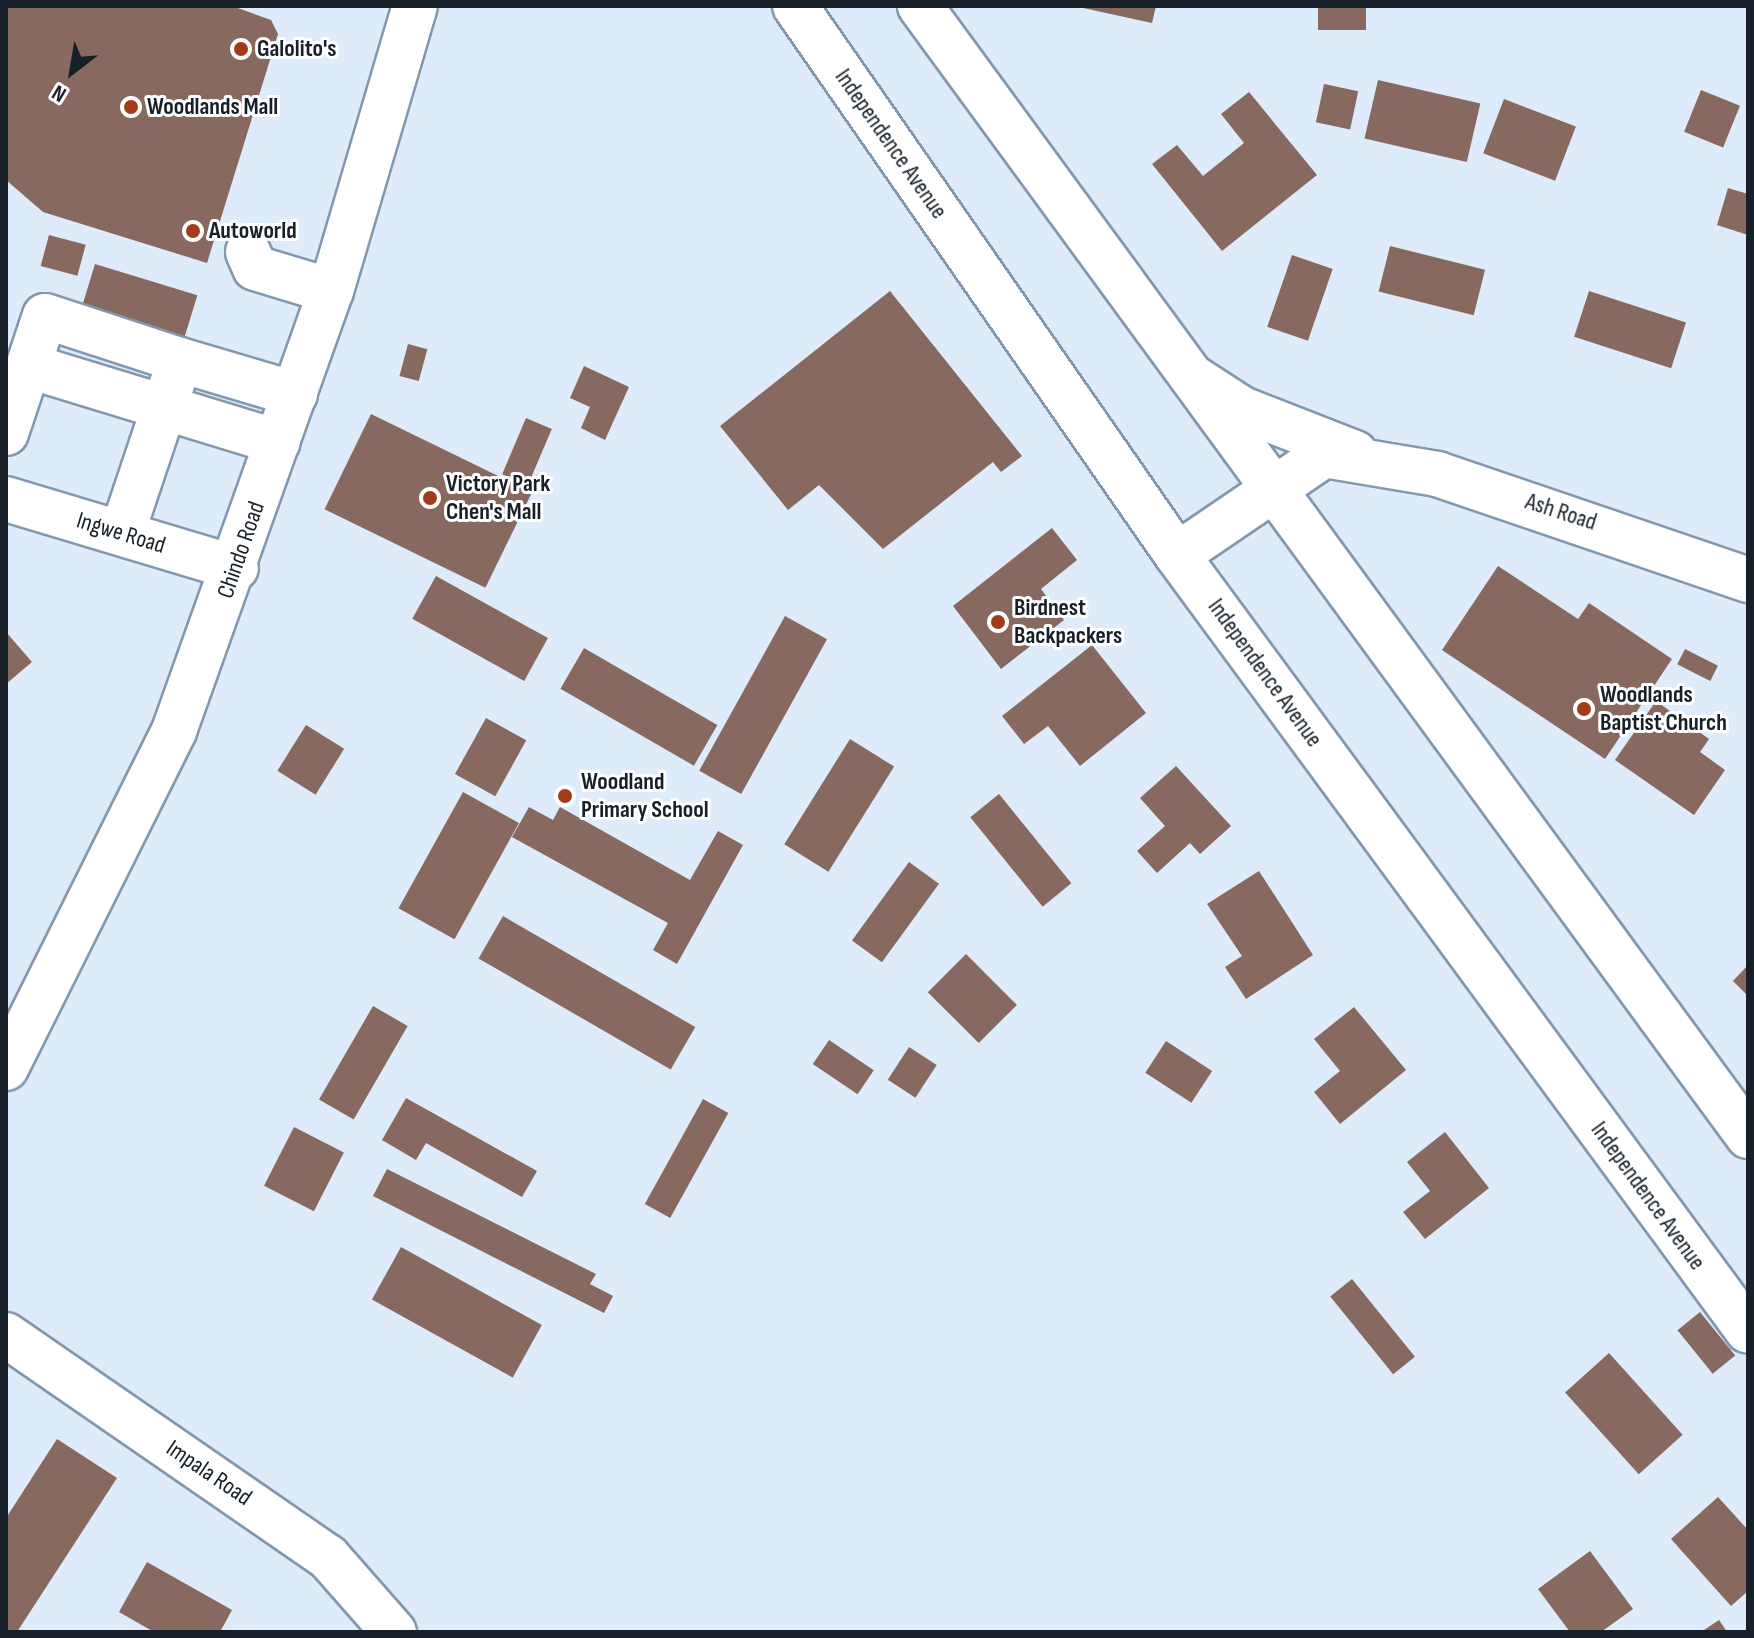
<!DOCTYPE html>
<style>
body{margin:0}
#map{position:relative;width:1754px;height:1638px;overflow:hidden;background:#ddebfa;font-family:"Sofia Sans Condensed",sans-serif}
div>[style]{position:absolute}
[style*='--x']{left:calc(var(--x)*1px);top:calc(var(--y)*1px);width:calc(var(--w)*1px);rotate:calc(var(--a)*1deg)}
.building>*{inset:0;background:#87695f;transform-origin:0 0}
.roads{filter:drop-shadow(2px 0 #8298ae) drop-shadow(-2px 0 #8298ae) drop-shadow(0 2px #8298ae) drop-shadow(0 -2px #8298ae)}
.minor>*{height:44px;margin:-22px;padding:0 22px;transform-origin:22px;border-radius:22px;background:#fff}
.major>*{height:44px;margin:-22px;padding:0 22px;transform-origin:22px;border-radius:22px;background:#fff}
.dots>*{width:22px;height:22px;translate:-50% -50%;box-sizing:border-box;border:4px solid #fff;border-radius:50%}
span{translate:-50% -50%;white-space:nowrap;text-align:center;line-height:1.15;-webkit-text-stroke:6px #fff;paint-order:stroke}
.poi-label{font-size:24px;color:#172028;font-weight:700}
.left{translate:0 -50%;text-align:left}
.street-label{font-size:24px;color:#172028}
.frame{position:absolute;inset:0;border:8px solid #172028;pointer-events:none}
.north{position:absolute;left:32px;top:32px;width:80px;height:80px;-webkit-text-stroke:6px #fff;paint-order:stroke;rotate:211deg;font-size:22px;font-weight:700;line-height:32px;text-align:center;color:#172028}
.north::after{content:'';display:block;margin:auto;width:28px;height:36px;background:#172028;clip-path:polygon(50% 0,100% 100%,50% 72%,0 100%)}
</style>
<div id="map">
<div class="building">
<div style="clip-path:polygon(6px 6px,232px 6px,271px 20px,278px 34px,207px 263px,43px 212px,6px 180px)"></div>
<div style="clip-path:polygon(1074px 6px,1156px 6px,1152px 23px)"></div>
<div style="left:1318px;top:6px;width:48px;height:24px"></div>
<div style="left:1378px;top:80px;width:105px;height:60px;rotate:13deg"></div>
<div style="left:1324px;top:84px;width:35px;height:39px;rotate:12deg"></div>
<div style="left:1701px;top:90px;width:42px;height:45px;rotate:22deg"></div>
<div style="clip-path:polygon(1249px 92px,1317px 175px,1222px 251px,1152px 164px,1177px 145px,1203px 176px,1244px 143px,1221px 114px)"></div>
<div style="left:1504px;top:99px;width:77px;height:58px;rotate:21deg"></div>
<div style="clip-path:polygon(1728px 188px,1748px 194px,1748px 235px,1717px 225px)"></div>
<div style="left:49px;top:235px;width:38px;height:32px;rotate:15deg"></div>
<div style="left:1390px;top:246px;width:98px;height:47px;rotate:14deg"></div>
<div style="left:1292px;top:255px;width:43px;height:76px;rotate:19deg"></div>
<div style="left:95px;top:264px;width:107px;height:47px;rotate:17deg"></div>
<div style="clip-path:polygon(890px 291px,1022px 456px,1001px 472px,993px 462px,883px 549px,819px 485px,788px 510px,720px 426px)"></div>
<div style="left:1589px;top:291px;width:102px;height:48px;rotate:18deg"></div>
<div style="left:408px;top:344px;width:20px;height:33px;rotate:15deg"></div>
<div style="clip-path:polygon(584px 366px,629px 387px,605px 440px,581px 428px,590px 407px,570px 398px)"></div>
<div style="left:371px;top:414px;width:179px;height:106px;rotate:26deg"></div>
<div style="left:526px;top:418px;width:28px;height:61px;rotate:23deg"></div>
<div style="clip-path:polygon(1052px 528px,1077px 560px,1041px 589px,1064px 620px,1001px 669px,953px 606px)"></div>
<div style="clip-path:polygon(1498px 566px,1578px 619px,1589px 603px,1672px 659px,1605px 759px,1442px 650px)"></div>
<div style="left:436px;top:576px;width:128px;height:49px;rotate:29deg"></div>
<div style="left:785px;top:616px;width:48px;height:177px;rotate:29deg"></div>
<div style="clip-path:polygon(6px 632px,32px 662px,6px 684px)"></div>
<div style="clip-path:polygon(1092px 645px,1146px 713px,1080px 766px,1048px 726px,1024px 744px,1002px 716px)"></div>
<div style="left:584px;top:648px;width:154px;height:47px;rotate:30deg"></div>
<div style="left:1685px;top:649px;width:37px;height:17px;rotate:27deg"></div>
<div style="clip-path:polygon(1656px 701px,1709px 739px,1700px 752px,1725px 770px,1694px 815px,1615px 760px)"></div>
<div style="left:486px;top:718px;width:46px;height:64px;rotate:29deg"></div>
<div style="left:306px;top:725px;width:45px;height:54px;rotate:32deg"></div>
<div style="left:850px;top:739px;width:52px;height:124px;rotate:32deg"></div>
<div style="clip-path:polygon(1176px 766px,1231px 826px,1200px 854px,1190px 843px,1157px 873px,1137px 851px,1165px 826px,1140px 798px)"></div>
<div style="left:463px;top:792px;width:64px;height:133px;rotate:29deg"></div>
<div style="left:999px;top:794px;width:115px;height:37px;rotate:51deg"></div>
<div style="clip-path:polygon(529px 807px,553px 820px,560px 807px,690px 880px,718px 831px,743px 845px,677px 964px,653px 950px,668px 923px,512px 837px)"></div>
<div style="left:909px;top:862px;width:37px;height:97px;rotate:36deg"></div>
<div style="clip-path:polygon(1259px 871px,1313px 955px,1246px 999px,1225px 967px,1242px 956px,1207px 904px)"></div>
<div style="left:503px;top:916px;width:222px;height:49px;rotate:30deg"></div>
<div style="left:966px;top:954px;width:72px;height:54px;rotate:45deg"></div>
<div style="clip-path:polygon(1748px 965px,1748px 996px,1733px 981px)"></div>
<div style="left:373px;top:1006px;width:40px;height:108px;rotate:30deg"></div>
<div style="clip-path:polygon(1354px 1007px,1406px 1070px,1340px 1124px,1314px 1092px,1340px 1071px,1314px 1039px)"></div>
<div style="left:829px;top:1040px;width:54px;height:29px;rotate:34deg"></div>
<div style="left:1166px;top:1041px;width:55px;height:38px;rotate:33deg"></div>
<div style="left:909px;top:1047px;width:33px;height:39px;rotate:33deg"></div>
<div style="clip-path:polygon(406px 1098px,537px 1171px,522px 1197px,426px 1143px,416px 1160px,382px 1140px)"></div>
<div style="left:703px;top:1099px;width:29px;height:120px;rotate:29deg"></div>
<div style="left:294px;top:1127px;width:56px;height:66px;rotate:27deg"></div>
<div style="clip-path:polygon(1445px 1132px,1489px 1188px,1425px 1239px,1403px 1212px,1430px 1191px,1407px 1162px)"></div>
<div style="clip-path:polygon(387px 1169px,596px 1274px,590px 1284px,613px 1296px,604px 1313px,373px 1196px)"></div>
<div style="left:401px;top:1247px;width:161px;height:60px;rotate:29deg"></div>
<div style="left:1352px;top:1279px;width:100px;height:28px;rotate:51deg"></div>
<div style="left:1700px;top:1312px;width:56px;height:29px;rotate:51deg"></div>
<div style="left:1609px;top:1353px;width:110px;height:59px;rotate:48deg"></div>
<div style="clip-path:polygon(57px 1439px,117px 1478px,17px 1632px,6px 1632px,6px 1518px)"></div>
<div style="clip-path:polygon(1718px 1497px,1748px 1530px,1748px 1591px,1731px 1606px,1671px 1539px)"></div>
<div style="clip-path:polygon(1590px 1551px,1633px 1609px,1601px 1632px,1570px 1632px,1538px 1589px)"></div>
<div style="clip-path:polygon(147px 1562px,232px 1610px,220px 1632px,154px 1632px,119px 1612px)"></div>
<div style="clip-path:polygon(1719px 1620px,1727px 1632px,1701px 1632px)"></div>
</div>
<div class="roads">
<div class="minor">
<div style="--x:248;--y:252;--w:17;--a:66"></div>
<div style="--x:255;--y:268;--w:79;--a:16.8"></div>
<div style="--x:180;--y:360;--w:120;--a:16.5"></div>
<div style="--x:29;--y:366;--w:260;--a:17"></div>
<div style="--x:1194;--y:378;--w:57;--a:32.9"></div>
<div style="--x:1242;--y:409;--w:121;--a:21.3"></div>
<div style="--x:6;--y:433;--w:123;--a:-71.6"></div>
<div style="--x:45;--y:316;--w:142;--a:18.1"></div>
<div style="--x:180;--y:360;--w:182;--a:108.5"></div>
<div style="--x:6;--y:499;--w:240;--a:16.7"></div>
<div style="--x:1177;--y:555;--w:178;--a:-34.2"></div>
<div style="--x:1324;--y:455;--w:115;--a:9.5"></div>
<div style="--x:1437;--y:474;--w:329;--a:18.8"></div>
<div style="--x:6;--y:1335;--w:391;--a:34.6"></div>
<div style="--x:328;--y:1557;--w:100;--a:48.7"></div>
</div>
<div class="major">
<div style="--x:795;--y:6;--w:669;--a:55.17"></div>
<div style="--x:1177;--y:555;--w:963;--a:53.65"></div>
<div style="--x:920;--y:6;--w:1401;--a:53.77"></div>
<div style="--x:6;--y:1068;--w:377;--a:-63.5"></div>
<div style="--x:174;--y:731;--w:467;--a:-70.4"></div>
<div style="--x:331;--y:291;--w:297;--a:-73.6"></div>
</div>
</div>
<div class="dots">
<div style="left:241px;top:49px;background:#a23b19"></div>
<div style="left:131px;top:107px;background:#a23b19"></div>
<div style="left:193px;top:231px;background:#a23b19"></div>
<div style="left:430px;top:498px;background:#a23b19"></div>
<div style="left:998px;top:622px;background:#a23b19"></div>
<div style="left:1584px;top:709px;background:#a23b19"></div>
<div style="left:565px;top:796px;background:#a23b19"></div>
</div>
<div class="poi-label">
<span class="left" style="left:257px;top:49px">Galolito's</span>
<span class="left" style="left:147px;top:107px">Woodlands Mall</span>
<span class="left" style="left:209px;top:231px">Autoworld</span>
<span class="left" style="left:446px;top:498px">Victory Park<br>Chen's Mall</span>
<span class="left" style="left:1014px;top:622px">Birdnest<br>Backpackers</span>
<span class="left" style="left:1600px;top:709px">Woodlands<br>Baptist Church</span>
<span class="left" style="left:581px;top:796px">Woodland<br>Primary School</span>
</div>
<div class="street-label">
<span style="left:891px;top:144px;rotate:55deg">Independence Avenue</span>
<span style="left:1561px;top:512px;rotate:18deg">Ash Road</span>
<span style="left:121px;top:533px;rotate:17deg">Ingwe Road</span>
<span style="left:241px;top:550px;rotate:-71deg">Chindo Road</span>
<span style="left:1265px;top:673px;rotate:54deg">Independence Avenue</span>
<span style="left:1648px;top:1196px;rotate:54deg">Independence Avenue</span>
<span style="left:209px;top:1473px;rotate:34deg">Impala Road</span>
</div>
<div class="frame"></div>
<div class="north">N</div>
</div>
